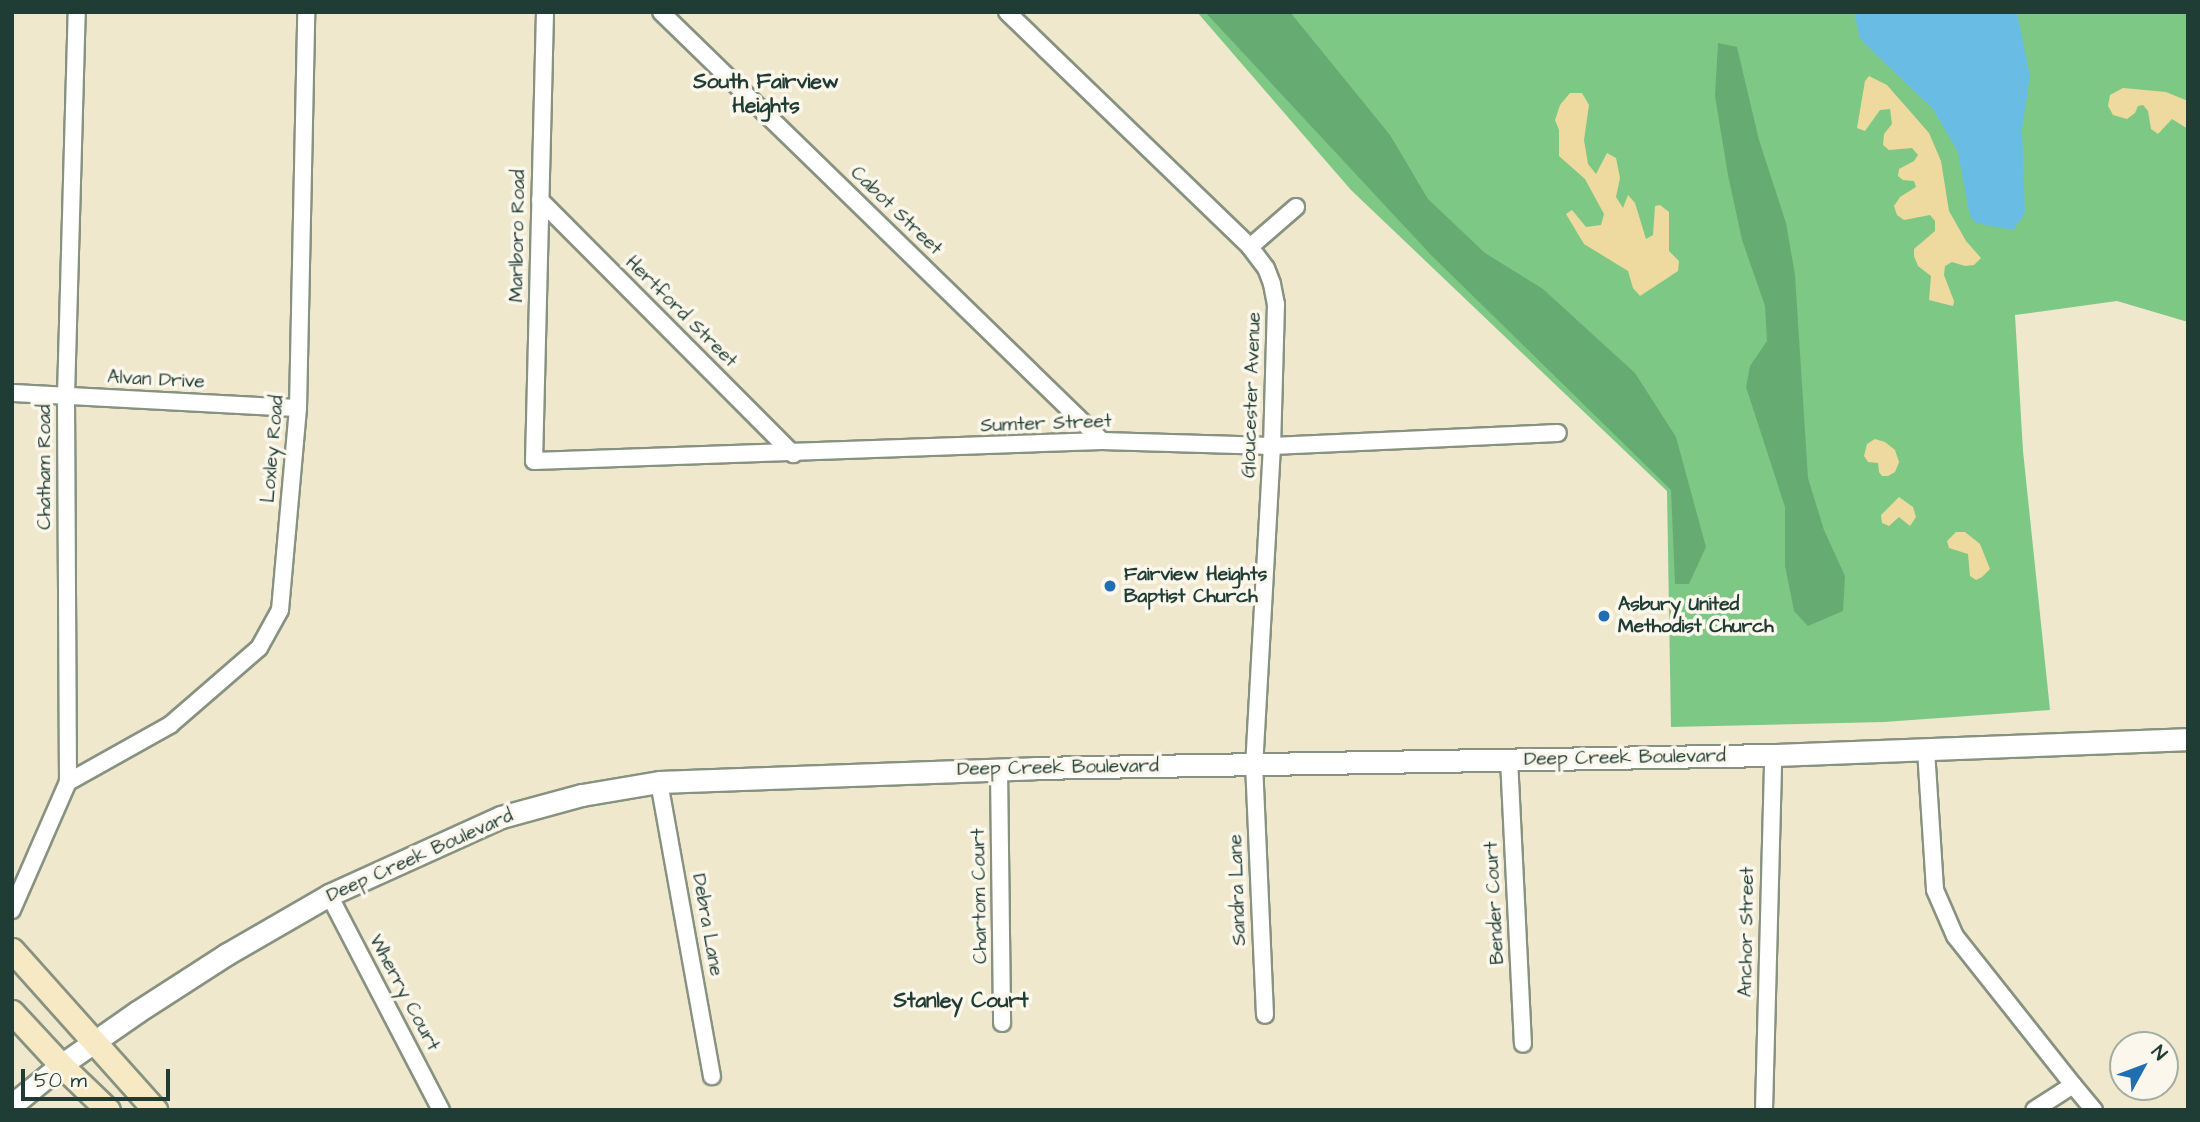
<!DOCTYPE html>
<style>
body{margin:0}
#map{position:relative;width:2200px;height:1122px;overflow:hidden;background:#efe8cd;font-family:"Architects Daughter",sans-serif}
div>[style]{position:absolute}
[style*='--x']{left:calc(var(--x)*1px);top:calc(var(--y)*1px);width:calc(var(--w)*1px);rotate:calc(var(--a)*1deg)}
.green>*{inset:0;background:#7ec885}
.forest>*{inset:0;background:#66ac72}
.sand>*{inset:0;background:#eeda9e}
.water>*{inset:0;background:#69bde5}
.roads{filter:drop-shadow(2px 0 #879280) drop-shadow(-2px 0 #879280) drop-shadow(0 2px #879280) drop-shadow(0 -2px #879280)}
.minor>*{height:16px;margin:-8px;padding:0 8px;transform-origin:8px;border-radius:8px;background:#fff}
.tertiary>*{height:21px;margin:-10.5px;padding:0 10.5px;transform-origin:10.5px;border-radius:10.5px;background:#fff}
.secondary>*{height:23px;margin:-11.5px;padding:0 11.5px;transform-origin:11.5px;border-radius:11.5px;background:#f7e9c3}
.dots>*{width:19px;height:19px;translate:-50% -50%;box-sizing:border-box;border:4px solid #fbf7ec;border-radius:50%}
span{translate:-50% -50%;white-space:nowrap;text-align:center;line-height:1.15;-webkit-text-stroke:7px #fbf7ec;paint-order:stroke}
.street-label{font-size:19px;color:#1f3d34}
.poi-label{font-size:19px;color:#1f3d34;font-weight:700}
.left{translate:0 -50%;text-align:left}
.neighbourhood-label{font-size:21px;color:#1f3d34;font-weight:700}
.frame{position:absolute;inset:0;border:14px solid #1f3d34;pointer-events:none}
.north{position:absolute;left:2109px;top:1031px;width:70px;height:70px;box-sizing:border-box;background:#fbf7ec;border:2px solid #a3ada2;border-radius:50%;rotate:49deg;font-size:19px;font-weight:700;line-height:28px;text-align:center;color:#1f3d34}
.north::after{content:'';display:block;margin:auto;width:24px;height:32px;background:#1f6fb2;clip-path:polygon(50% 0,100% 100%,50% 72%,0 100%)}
.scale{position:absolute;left:21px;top:1069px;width:149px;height:32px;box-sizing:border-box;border:4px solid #1f3d34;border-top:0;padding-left:9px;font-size:21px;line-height:24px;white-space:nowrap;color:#1f3d34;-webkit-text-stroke:5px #fbf7ec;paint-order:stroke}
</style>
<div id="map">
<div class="green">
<div style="clip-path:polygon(1197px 12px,2188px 12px,2188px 322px,2117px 301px,2015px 315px,2023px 451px,2050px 710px,1884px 722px,1671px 727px,1667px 491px,1351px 190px)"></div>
</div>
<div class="forest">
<div style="clip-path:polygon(1205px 12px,1290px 12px,1390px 135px,1428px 199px,1485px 253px,1543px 289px,1635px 373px,1676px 437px,1706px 547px,1689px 584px,1675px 584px,1671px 490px,1431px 255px)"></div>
<div style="clip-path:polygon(1718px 43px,1737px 47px,1759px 140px,1786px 223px,1795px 275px,1808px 478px,1824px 530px,1845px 576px,1843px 611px,1808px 626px,1794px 611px,1785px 566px,1785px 507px,1746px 387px,1750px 366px,1767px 341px,1765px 306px,1742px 240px,1728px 175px,1715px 96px)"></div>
</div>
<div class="sand">
<div style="clip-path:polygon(1869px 76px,1887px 85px,1929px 133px,1941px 161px,1949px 211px,1966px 241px,1981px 258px,1974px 265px,1965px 266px,1952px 262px,1945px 266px,1944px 275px,1954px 301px,1953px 306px,1929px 300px,1931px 276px,1918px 266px,1914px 256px,1914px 249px,1935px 231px,1935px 221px,1930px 215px,1904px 220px,1897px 215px,1894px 206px,1900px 197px,1916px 187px,1914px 181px,1903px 180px,1898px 176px,1899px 169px,1914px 161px,1918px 155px,1912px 148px,1889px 150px,1883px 145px,1884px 134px,1892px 124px,1890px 109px,1880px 110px,1865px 131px,1857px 128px,1865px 81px)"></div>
<div style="clip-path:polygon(2123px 88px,2166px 92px,2188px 101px,2188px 129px,2172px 119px,2158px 134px,2151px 129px,2148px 111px,2143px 105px,2138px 106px,2135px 113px,2127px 119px,2113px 115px,2108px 106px,2110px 95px)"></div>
<div style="clip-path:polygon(1570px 93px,1582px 93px,1589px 105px,1584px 140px,1588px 164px,1596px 174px,1607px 153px,1616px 158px,1620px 178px,1616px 197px,1623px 208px,1628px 195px,1635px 203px,1646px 239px,1653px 235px,1655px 206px,1660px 205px,1669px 212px,1669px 251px,1679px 261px,1678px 271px,1640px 296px,1633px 288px,1628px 271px,1584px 244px,1566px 214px,1572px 210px,1586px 227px,1601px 225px,1604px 214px,1585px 179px,1559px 156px,1559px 130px,1555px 120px,1560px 105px)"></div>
<div style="clip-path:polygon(1875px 439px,1885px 442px,1895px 450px,1899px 462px,1895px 472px,1888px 476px,1882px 476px,1879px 472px,1878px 463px,1868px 462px,1864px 456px,1867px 444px)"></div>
<div style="clip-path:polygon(1899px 497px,1913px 507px,1916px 517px,1910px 526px,1899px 517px,1889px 526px,1882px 523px,1881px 515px)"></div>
<div style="clip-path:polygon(1956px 532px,1965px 532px,1980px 544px,1990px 569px,1982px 577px,1976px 580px,1970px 576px,1968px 554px,1949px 548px,1947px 541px)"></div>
</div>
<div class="water">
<div style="clip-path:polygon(1854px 12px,2017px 12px,2030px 76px,2022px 130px,2025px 213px,2013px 230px,1976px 223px,1970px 216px,1958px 152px,1933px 109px,1860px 39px)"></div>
</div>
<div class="roads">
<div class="minor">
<div style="--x:545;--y:12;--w:449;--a:91.4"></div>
<div style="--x:534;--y:461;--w:568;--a:-2.02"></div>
<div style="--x:1102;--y:441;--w:170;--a:1.7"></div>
<div style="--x:1272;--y:446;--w:286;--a:-2.6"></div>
<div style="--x:661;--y:12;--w:615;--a:44.21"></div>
<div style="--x:1007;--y:12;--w:338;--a:44"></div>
<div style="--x:1250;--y:247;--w:26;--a:53"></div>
<div style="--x:1266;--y:268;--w:17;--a:69"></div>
<div style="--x:1272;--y:284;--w:20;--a:79"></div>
<div style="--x:1276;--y:304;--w:142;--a:91.6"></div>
<div style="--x:1272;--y:446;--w:318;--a:93.2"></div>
<div style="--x:1254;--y:763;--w:252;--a:87.5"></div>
<div style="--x:540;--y:200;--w:359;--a:45.1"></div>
<div style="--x:1250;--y:247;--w:61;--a:-41"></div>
<div style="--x:12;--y:393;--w:286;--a:3"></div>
<div style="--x:1926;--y:750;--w:140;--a:86.3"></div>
<div style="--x:1935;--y:890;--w:50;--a:66.5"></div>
<div style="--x:1955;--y:936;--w:190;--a:51.6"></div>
<div style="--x:2073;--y:1085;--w:46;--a:147.3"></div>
<div style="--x:1509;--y:759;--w:285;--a:87.2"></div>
<div style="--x:999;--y:769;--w:254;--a:89.3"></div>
<div style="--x:68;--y:782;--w:117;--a:-29.2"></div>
<div style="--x:170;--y:725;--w:118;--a:-40.9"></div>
<div style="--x:259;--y:648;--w:43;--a:-61.1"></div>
<div style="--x:280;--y:610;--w:203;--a:-84.9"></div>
<div style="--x:298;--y:408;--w:396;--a:-88.8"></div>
<div style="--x:659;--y:782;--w:299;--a:79.8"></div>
<div style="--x:329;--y:895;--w:242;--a:62.5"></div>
<div style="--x:12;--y:910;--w:140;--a:-66.4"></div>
<div style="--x:68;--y:782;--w:386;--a:-90.3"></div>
<div style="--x:66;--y:396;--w:384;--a:-88.4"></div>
<div style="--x:2073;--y:1085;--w:33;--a:50"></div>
<div style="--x:1764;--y:1110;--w:355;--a:-88.5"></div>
</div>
<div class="tertiary">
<div style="--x:12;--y:1105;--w:63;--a:-39.2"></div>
<div style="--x:61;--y:1065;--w:93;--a:-34.9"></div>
<div style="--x:137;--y:1012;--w:107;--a:-32.8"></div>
<div style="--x:227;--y:954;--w:118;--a:-30"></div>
<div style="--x:329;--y:895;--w:189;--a:-24.4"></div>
<div style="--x:501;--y:817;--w:84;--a:-15.2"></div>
<div style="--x:582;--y:795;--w:78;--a:-9.6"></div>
<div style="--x:659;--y:782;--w:376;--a:-2.1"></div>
<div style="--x:1035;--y:768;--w:738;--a:-1.01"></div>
<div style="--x:1773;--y:755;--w:415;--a:-2.2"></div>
</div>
<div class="secondary">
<div style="--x:12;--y:950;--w:215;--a:48.2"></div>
<div style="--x:12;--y:1012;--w:72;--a:47.2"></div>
<div style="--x:61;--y:1065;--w:65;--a:43.8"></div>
</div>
</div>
<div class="dots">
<div style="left:1110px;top:586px;background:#1f6fb2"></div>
<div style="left:1604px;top:616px;background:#1f6fb2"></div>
</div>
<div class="street-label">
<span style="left:896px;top:211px;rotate:44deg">Cabot Street</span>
<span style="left:518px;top:236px;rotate:-89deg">Marlboro Road</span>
<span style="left:681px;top:312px;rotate:45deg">Hertford Street</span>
<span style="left:156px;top:380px;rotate:3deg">Alvan Drive</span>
<span style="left:1252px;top:395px;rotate:-88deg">Gloucester Avenue</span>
<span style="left:1046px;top:424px;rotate:-2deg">Sumter Street</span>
<span style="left:273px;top:449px;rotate:-85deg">Loxley Road</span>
<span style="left:45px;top:467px;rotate:-90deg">Chatham Road</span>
<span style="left:1625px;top:758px;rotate:-1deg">Deep Creek Boulevard</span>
<span style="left:1058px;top:768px;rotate:-1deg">Deep Creek Boulevard</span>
<span style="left:420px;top:856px;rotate:-24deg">Deep Creek Boulevard</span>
<span style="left:1238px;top:890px;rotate:-92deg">Sandra Lane</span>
<span style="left:980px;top:896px;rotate:-91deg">Chartom Court</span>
<span style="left:1495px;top:903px;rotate:-93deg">Bender Court</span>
<span style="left:707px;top:925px;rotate:80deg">Debra Lane</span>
<span style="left:1747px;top:932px;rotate:-89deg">Anchor Street</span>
<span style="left:404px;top:993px;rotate:62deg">Wherry Court</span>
</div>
<div class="poi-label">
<span class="left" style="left:1124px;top:586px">Fairview Heights<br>Baptist Church</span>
<span class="left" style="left:1618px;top:616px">Asbury United<br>Methodist Church</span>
</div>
<div class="neighbourhood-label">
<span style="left:766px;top:94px">South Fairview<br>Heights</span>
<span style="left:961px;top:1001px">Stanley Court</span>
</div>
<div class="frame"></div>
<div class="north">N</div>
<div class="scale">50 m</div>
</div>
